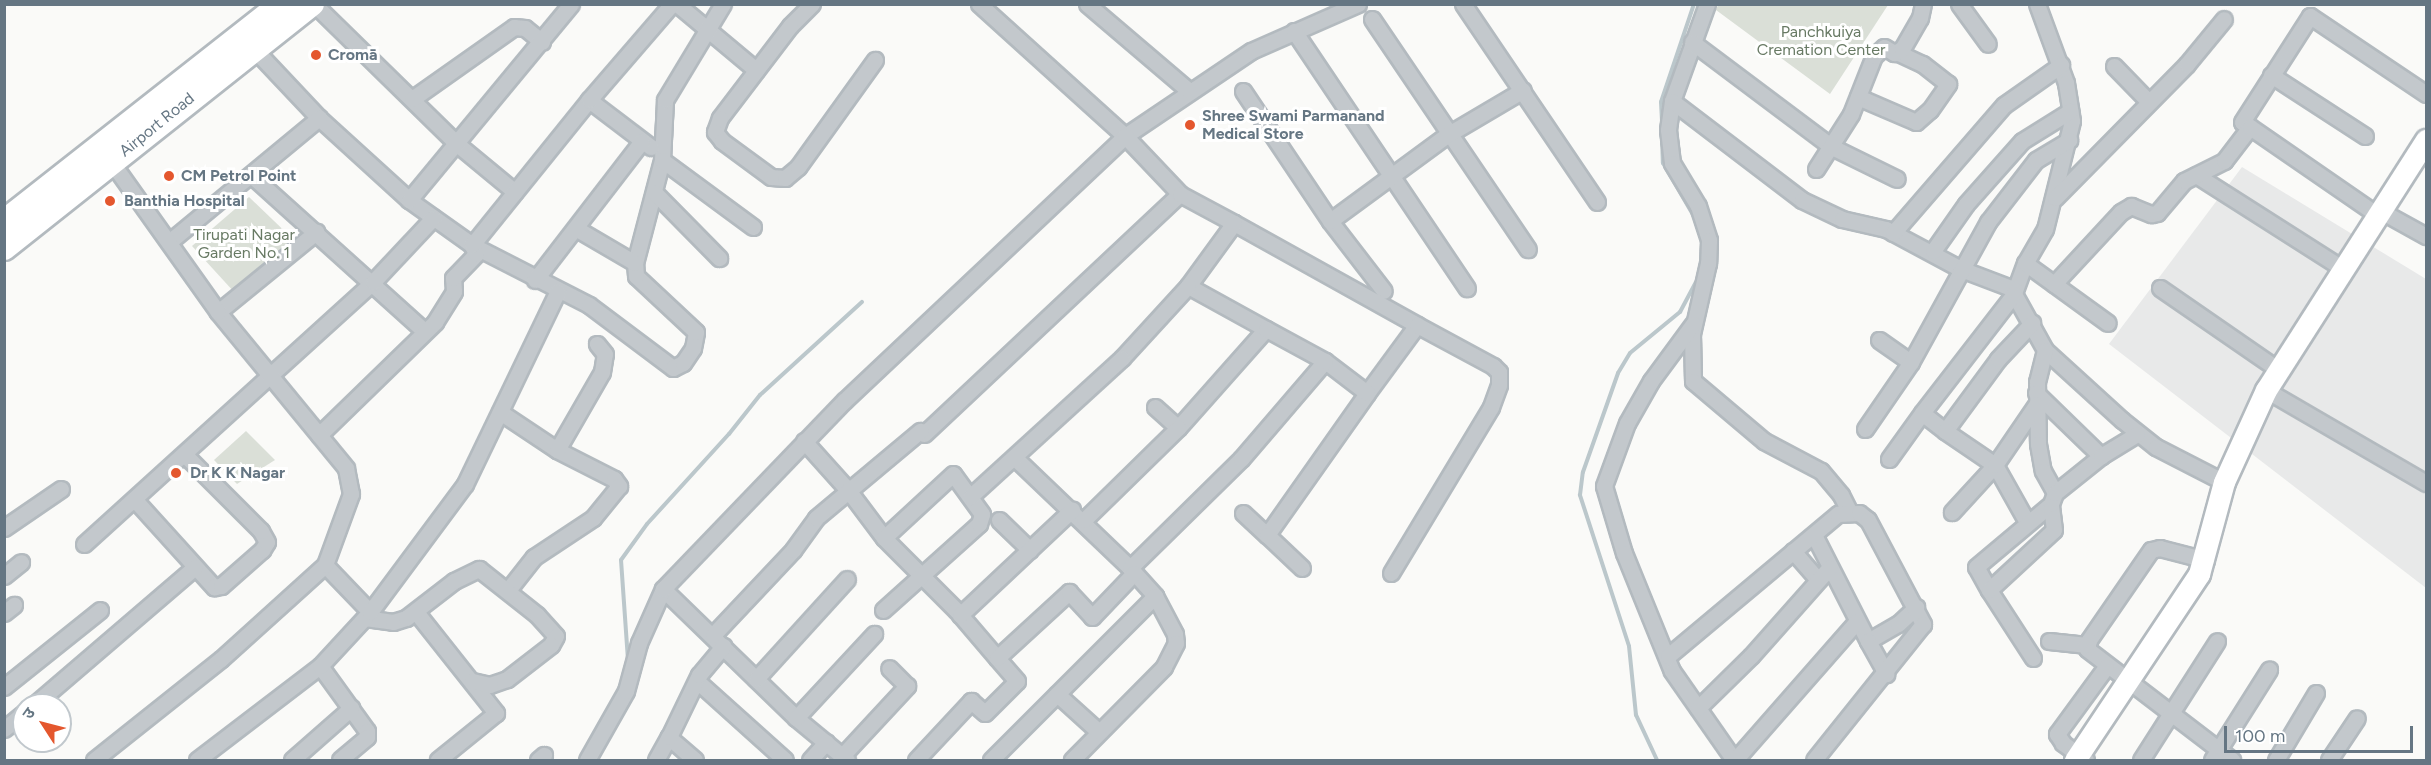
<!DOCTYPE html>
<meta charset="utf-8">
<style>
body{margin:0}
#map{position:relative;width:2431px;height:765px;overflow:hidden;background:#fafaf8;font-family:Figtree,"Noto Sans Devanagari",sans-serif}
div>[style]{position:absolute}
[style*='--x']{left:calc(var(--x)*1px);top:calc(var(--y)*1px);width:calc(var(--w)*1px);rotate:calc(var(--a)*1deg)}
.built>*{inset:0;background:#e8e9e9}
.green>*{inset:0;background:#dadfd7}
.stream>*{height:4px;margin:-2px;padding:0 2px;transform-origin:2px;border-radius:2px;background:#bbc7cb}
.roads{filter:drop-shadow(2px 0 #b3babf) drop-shadow(-2px 0 #b3babf) drop-shadow(0 2px #b3babf) drop-shadow(0 -2px #b3babf)}
.street>*{height:15px;margin:-7.5px;padding:0 7.5px;transform-origin:7.5px;border-radius:7.5px;background:#c3c8cc}
.secondary>*{height:21px;margin:-10.5px;padding:0 10.5px;transform-origin:10.5px;border-radius:10.5px;background:#fff}
.primary>*{height:24px;margin:-12px;padding:0 12px;transform-origin:12px;border-radius:12px;background:#fff}
.dots>*{width:16px;height:16px;translate:-50% -50%;box-sizing:border-box;border:3px solid #fff;border-radius:50%}
span{translate:-50% -50%;white-space:nowrap;text-align:center;line-height:1.15;-webkit-text-stroke:6px #fff;paint-order:stroke}
.park-label{font-size:16px;color:#687a64}
.poi-label{font-size:16px;color:#657683;font-weight:700}
.left{translate:0 -50%;text-align:left}
.street-label{font-size:16px;color:#657683}
.frame{position:absolute;inset:0;border:6px solid #657683;pointer-events:none}
.north{position:absolute;left:12px;top:693px;width:60px;height:60px;box-sizing:border-box;background:#fff;border:2px solid #c1c8cd;border-radius:50%;rotate:306deg;font-size:16px;font-weight:700;line-height:24px;text-align:center;color:#657683}
.north::after{content:'';display:block;margin:auto;width:21px;height:27px;background:#e4572e;clip-path:polygon(50% 0,100% 100%,50% 72%,0 100%)}
.scale{position:absolute;left:2224px;top:726px;width:189px;height:27px;box-sizing:border-box;border:3px solid #657683;border-top:0;padding-left:8px;font-size:18px;line-height:21px;white-space:nowrap;color:#657683;-webkit-text-stroke:4px #fff;paint-order:stroke}
</style>
<div id="map">
<div class="built">
<div style="clip-path:polygon(2242px 167px,2426px 279px,2426px 588px,2109px 344px)"></div>
</div>
<div class="green">
<div style="clip-path:polygon(1718px 5px,1718px 4px,1888px 5px,1830px 94px,1716px 10px)"></div>
<div style="clip-path:polygon(249px 197px,297px 243px,235px 293px,192px 246px)"></div>
<div style="clip-path:polygon(246px 431px,275px 460px,237px 484px,214px 460px)"></div>
</div>
<div class="stream">
<div style="--x:1662;--y:121;--w:19;--a:-93"></div>
<div style="--x:1661;--y:102;--w:103;--a:-71.4"></div>
<div style="--x:1662;--y:138;--w:25;--a:88"></div>
<div style="--x:1663;--y:163;--w:66;--a:59.9"></div>
<div style="--x:628;--y:660;--w:100;--a:-94"></div>
<div style="--x:621;--y:560;--w:44;--a:-54.2"></div>
<div style="--x:647;--y:524;--w:122;--a:-47.7"></div>
<div style="--x:729;--y:434;--w:50;--a:-51.5"></div>
<div style="--x:760;--y:395;--w:138;--a:-42.4"></div>
<div style="--x:1657;--y:760;--w:50;--a:-115"></div>
<div style="--x:1636;--y:715;--w:69;--a:-95.8"></div>
<div style="--x:1629;--y:646;--w:159;--a:-108"></div>
<div style="--x:1580;--y:495;--w:23;--a:-83"></div>
<div style="--x:1583;--y:472;--w:105;--a:-70.5"></div>
<div style="--x:1618;--y:373;--w:23;--a:-59"></div>
<div style="--x:1630;--y:353;--w:65;--a:-39.4"></div>
<div style="--x:1680;--y:312;--w:34;--a:-62"></div>
</div>
<div class="roads">
<div class="street">
<div style="--x:314;--y:4;--w:200;--a:44.4"></div>
<div style="--x:457;--y:144;--w:75;--a:39.6"></div>
<div style="--x:677;--y:4;--w:103;--a:39.9"></div>
<div style="--x:812;--y:4;--w:31;--a:135"></div>
<div style="--x:790;--y:26;--w:116;--a:127.3"></div>
<div style="--x:720;--y:118;--w:15;--a:110"></div>
<div style="--x:715;--y:132;--w:11;--a:52"></div>
<div style="--x:722;--y:141;--w:61;--a:36.3"></div>
<div style="--x:771;--y:177;--w:14;--a:4"></div>
<div style="--x:785;--y:178;--w:17;--a:-40"></div>
<div style="--x:798;--y:167;--w:132;--a:-54.3"></div>
<div style="--x:979;--y:4;--w:197;--a:42.1"></div>
<div style="--x:1125;--y:136;--w:152;--a:-34"></div>
<div style="--x:1251;--y:51;--w:117;--a:-23.7"></div>
<div style="--x:1087;--y:4;--w:133;--a:40.4"></div>
<div style="--x:1463;--y:4;--w:239;--a:55.9"></div>
<div style="--x:1707;--y:4;--w:103;--a:109.8"></div>
<div style="--x:1672;--y:101;--w:29;--a:98"></div>
<div style="--x:1668;--y:130;--w:33;--a:83"></div>
<div style="--x:1672;--y:163;--w:50;--a:58.8"></div>
<div style="--x:1698;--y:206;--w:36;--a:72"></div>
<div style="--x:1709;--y:240;--w:23;--a:92"></div>
<div style="--x:1708;--y:263;--w:73;--a:102.7"></div>
<div style="--x:1692;--y:334;--w:47;--a:88.8"></div>
<div style="--x:1693;--y:381;--w:93;--a:40.2"></div>
<div style="--x:1764;--y:441;--w:64;--a:27.8"></div>
<div style="--x:1821;--y:471;--w:31;--a:50"></div>
<div style="--x:1841;--y:495;--w:18;--a:63"></div>
<div style="--x:1959;--y:4;--w:49;--a:54.1"></div>
<div style="--x:2037;--y:4;--w:84;--a:69.8"></div>
<div style="--x:2066;--y:83;--w:38;--a:81"></div>
<div style="--x:2072;--y:121;--w:111;--a:104"></div>
<div style="--x:2045;--y:229;--w:39;--a:120"></div>
<div style="--x:2025;--y:263;--w:33;--a:110"></div>
<div style="--x:2014;--y:294;--w:64;--a:61"></div>
<div style="--x:2045;--y:350;--w:104;--a:42.3"></div>
<div style="--x:2122;--y:420;--w:43;--a:38.5"></div>
<div style="--x:2156;--y:447;--w:76;--a:27.2"></div>
<div style="--x:1372;--y:19;--w:278;--a:55.9"></div>
<div style="--x:1294;--y:31;--w:310;--a:56.1"></div>
<div style="--x:1692;--y:42;--w:175;--a:36.9"></div>
<div style="--x:1832;--y:147;--w:72;--a:26.2"></div>
<div style="--x:254;--y:49;--w:95;--a:46.7"></div>
<div style="--x:319;--y:118;--w:122;--a:42.3"></div>
<div style="--x:409;--y:200;--w:77;--a:35.5"></div>
<div style="--x:472;--y:245;--w:131;--a:27.1"></div>
<div style="--x:589;--y:305;--w:105;--a:36.9"></div>
<div style="--x:673;--y:368;--w:11;--a:-27"></div>
<div style="--x:683;--y:363;--w:18;--a:-56"></div>
<div style="--x:693;--y:348;--w:16;--a:-79"></div>
<div style="--x:696;--y:332;--w:82;--a:-137"></div>
<div style="--x:636;--y:276;--w:13;--a:-94"></div>
<div style="--x:635;--y:263;--w:106;--a:-75.3"></div>
<div style="--x:662;--y:160;--w:60;--a:-87.1"></div>
<div style="--x:665;--y:100;--w:112;--a:-58.9"></div>
<div style="--x:2114;--y:66;--w:49;--a:45.8"></div>
<div style="--x:2271;--y:75;--w:112;--a:33"></div>
<div style="--x:1243;--y:91;--w:156;--a:56.2"></div>
<div style="--x:1330;--y:221;--w:88;--a:52.4"></div>
<div style="--x:1858;--y:97;--w:63;--a:23.3"></div>
<div style="--x:1916;--y:122;--w:18;--a:-41"></div>
<div style="--x:1930;--y:110;--w:32;--a:-55"></div>
<div style="--x:1948;--y:84;--w:33;--a:-142"></div>
<div style="--x:1922;--y:64;--w:26;--a:-155"></div>
<div style="--x:412;--y:99;--w:125;--a:-35.2"></div>
<div style="--x:514;--y:27;--w:11;--a:5"></div>
<div style="--x:525;--y:28;--w:22;--a:39"></div>
<div style="--x:589;--y:100;--w:78;--a:37.2"></div>
<div style="--x:1672;--y:101;--w:163;--a:37.3"></div>
<div style="--x:1802;--y:200;--w:44;--a:25.4"></div>
<div style="--x:1842;--y:219;--w:45;--a:12.8"></div>
<div style="--x:1886;--y:229;--w:85;--a:28.1"></div>
<div style="--x:1961;--y:269;--w:57;--a:20.7"></div>
<div style="--x:2250;--y:127;--w:9;--a:-148"></div>
<div style="--x:2242;--y:122;--w:126;--a:-57.3"></div>
<div style="--x:2310;--y:16;--w:140;--a:33.9"></div>
<div style="--x:662;--y:160;--w:113;--a:36.4"></div>
<div style="--x:1816;--y:169;--w:65;--a:-57.5"></div>
<div style="--x:1851;--y:114;--w:62;--a:-68.4"></div>
<div style="--x:1874;--y:56;--w:13;--a:-42"></div>
<div style="--x:1884;--y:47;--w:12;--a:31"></div>
<div style="--x:1894;--y:53;--w:9;--a:-27"></div>
<div style="--x:1902;--y:49;--w:36;--a:-60"></div>
<div style="--x:1920;--y:18;--w:14;--a:-78"></div>
<div style="--x:251;--y:175;--w:233;--a:42"></div>
<div style="--x:2196;--y:175;--w:173;--a:32.5"></div>
<div style="--x:654;--y:192;--w:93;--a:45.4"></div>
<div style="--x:2055;--y:198;--w:188;--a:-45.4"></div>
<div style="--x:2187;--y:64;--w:58;--a:-50.6"></div>
<div style="--x:409;--y:200;--w:254;--a:-50.4"></div>
<div style="--x:2379;--y:210;--w:54;--a:29"></div>
<div style="--x:1330;--y:221;--w:145;--a:-36.3"></div>
<div style="--x:1447;--y:135;--w:88;--a:-30.6"></div>
<div style="--x:1234;--y:223;--w:210;--a:29.1"></div>
<div style="--x:1417;--y:325;--w:84;--a:126.3"></div>
<div style="--x:577;--y:229;--w:67;--a:30.4"></div>
<div style="--x:1893;--y:233;--w:169;--a:-49.1"></div>
<div style="--x:2004;--y:105;--w:70;--a:-35.1"></div>
<div style="--x:169;--y:242;--w:195;--a:-39.6"></div>
<div style="--x:1933;--y:251;--w:57;--a:-54.9"></div>
<div style="--x:1966;--y:204;--w:84;--a:-48.4"></div>
<div style="--x:2022;--y:141;--w:57;--a:-32"></div>
<div style="--x:2025;--y:263;--w:102;--a:35.9"></div>
<div style="--x:535;--y:280;--w:175;--a:-52.4"></div>
<div style="--x:2054;--y:284;--w:98;--a:-47.1"></div>
<div style="--x:2121;--y:212;--w:12;--a:-31"></div>
<div style="--x:2131;--y:206;--w:22;--a:22"></div>
<div style="--x:2151;--y:214;--w:6;--a:-9"></div>
<div style="--x:2157;--y:213;--w:42;--a:-49.8"></div>
<div style="--x:2184;--y:181;--w:45;--a:-26.6"></div>
<div style="--x:2224;--y:161;--w:43;--a:-52.6"></div>
<div style="--x:2250;--y:127;--w:153;--a:34.6"></div>
<div style="--x:2160;--y:288;--w:145;--a:34.6"></div>
<div style="--x:2014;--y:294;--w:150;--a:127.7"></div>
<div style="--x:1922;--y:413;--w:29;--a:38"></div>
<div style="--x:1945;--y:431;--w:89;--a:-53.6"></div>
<div style="--x:1998;--y:359;--w:50;--a:-46.6"></div>
<div style="--x:218;--y:312;--w:127;--a:-39.2"></div>
<div style="--x:1693;--y:324;--w:71;--a:126.4"></div>
<div style="--x:1651;--y:381;--w:48;--a:119.7"></div>
<div style="--x:1627;--y:423;--w:67;--a:110.1"></div>
<div style="--x:1604;--y:486;--w:70;--a:73.4"></div>
<div style="--x:1624;--y:553;--w:127;--a:67.9"></div>
<div style="--x:1672;--y:671;--w:108;--a:55.1"></div>
<div style="--x:1879;--y:340;--w:39;--a:35"></div>
<div style="--x:2045;--y:350;--w:33;--a:104"></div>
<div style="--x:2037;--y:382;--w:62;--a:89.1"></div>
<div style="--x:2038;--y:444;--w:27;--a:80"></div>
<div style="--x:2043;--y:471;--w:25;--a:61"></div>
<div style="--x:2266;--y:390;--w:185;--a:30.2"></div>
<div style="--x:2036;--y:393;--w:91;--a:44.1"></div>
<div style="--x:1155;--y:407;--w:31;--a:42"></div>
<div style="--x:1178;--y:428;--w:132;--a:-48.4"></div>
<div style="--x:1266;--y:329;--w:89;--a:-151.1"></div>
<div style="--x:500;--y:412;--w:69;--a:33.7"></div>
<div style="--x:557;--y:450;--w:64;--a:27"></div>
<div style="--x:614;--y:479;--w:9;--a:54"></div>
<div style="--x:619;--y:486;--w:41;--a:129.1"></div>
<div style="--x:593;--y:518;--w:71;--a:146.5"></div>
<div style="--x:534;--y:557;--w:42;--a:128.2"></div>
<div style="--x:1865;--y:429;--w:81;--a:-55.5"></div>
<div style="--x:1911;--y:362;--w:160;--a:-61.2"></div>
<div style="--x:1988;--y:222;--w:78;--a:-52.3"></div>
<div style="--x:2036;--y:160;--w:39;--a:-31"></div>
<div style="--x:1945;--y:431;--w:60;--a:34.2"></div>
<div style="--x:1995;--y:465;--w:64;--a:132.5"></div>
<div style="--x:924;--y:434;--w:351;--a:-43.2"></div>
<div style="--x:319;--y:435;--w:162;--a:-44.2"></div>
<div style="--x:435;--y:322;--w:36;--a:-58"></div>
<div style="--x:454;--y:291;--w:13;--a:-94"></div>
<div style="--x:453;--y:278;--w:33;--a:-46"></div>
<div style="--x:476;--y:254;--w:10;--a:-114"></div>
<div style="--x:472;--y:245;--w:186;--a:-51.1"></div>
<div style="--x:589;--y:100;--w:127;--a:-49.2"></div>
<div style="--x:804;--y:441;--w:66;--a:48.1"></div>
<div style="--x:848;--y:490;--w:60;--a:53.1"></div>
<div style="--x:884;--y:538;--w:102;--a:45"></div>
<div style="--x:956;--y:610;--w:63;--a:49.5"></div>
<div style="--x:557;--y:450;--w:90;--a:-60"></div>
<div style="--x:602;--y:372;--w:18;--a:-81"></div>
<div style="--x:605;--y:354;--w:13;--a:-129"></div>
<div style="--x:1015;--y:458;--w:159;--a:43.7"></div>
<div style="--x:1130;--y:568;--w:38;--a:48"></div>
<div style="--x:1155;--y:596;--w:43;--a:62.2"></div>
<div style="--x:1175;--y:634;--w:9;--a:84"></div>
<div style="--x:1176;--y:643;--w:27;--a:117"></div>
<div style="--x:1164;--y:667;--w:131;--a:134.7"></div>
<div style="--x:1889;--y:459;--w:57;--a:-54.3"></div>
<div style="--x:135;--y:500;--w:118;--a:47.8"></div>
<div style="--x:214;--y:587;--w:7;--a:-8"></div>
<div style="--x:221;--y:586;--w:55;--a:-41.3"></div>
<div style="--x:262;--y:550;--w:9;--a:-58"></div>
<div style="--x:267;--y:542;--w:13;--a:-119"></div>
<div style="--x:261;--y:531;--w:107;--a:-135"></div>
<div style="--x:1243;--y:513;--w:33;--a:43"></div>
<div style="--x:1267;--y:535;--w:174;--a:-54.8"></div>
<div style="--x:1367;--y:393;--w:53;--a:-142.7"></div>
<div style="--x:999;--y:520;--w:43;--a:44.1"></div>
<div style="--x:1084;--y:520;--w:132;--a:-44.4"></div>
<div style="--x:2027;--y:522;--w:65;--a:-119.3"></div>
<div style="--x:1995;--y:465;--w:73;--a:-55.7"></div>
<div style="--x:4;--y:528;--w:69;--a:-34.4"></div>
<div style="--x:1267;--y:535;--w:48;--a:43.3"></div>
<div style="--x:1814;--y:535;--w:119;--a:63"></div>
<div style="--x:1868;--y:641;--w:34;--a:-30"></div>
<div style="--x:1898;--y:624;--w:25;--a:-43"></div>
<div style="--x:84;--y:544;--w:390;--a:-42.2"></div>
<div style="--x:373;--y:282;--w:88;--a:-46.8"></div>
<div style="--x:1793;--y:551;--w:38;--a:49"></div>
<div style="--x:2206;--y:560;--w:48;--a:-165.4"></div>
<div style="--x:2160;--y:548;--w:9;--a:167"></div>
<div style="--x:2151;--y:550;--w:109;--a:124.6"></div>
<div style="--x:2089;--y:640;--w:9;--a:103"></div>
<div style="--x:2087;--y:649;--w:183;--a:37.4"></div>
<div style="--x:325;--y:565;--w:65;--a:46.2"></div>
<div style="--x:1130;--y:568;--w:156;--a:-44.5"></div>
<div style="--x:1241;--y:459;--w:129;--a:-49.4"></div>
<div style="--x:1325;--y:361;--w:67;--a:-151.5"></div>
<div style="--x:1391;--y:573;--w:194;--a:-58.9"></div>
<div style="--x:1491;--y:407;--w:23;--a:-70"></div>
<div style="--x:1499;--y:385;--w:13;--a:-90"></div>
<div style="--x:1499;--y:372;--w:8;--a:-135"></div>
<div style="--x:1493;--y:366;--w:86;--a:-151.7"></div>
<div style="--x:4;--y:576;--w:22;--a:-39"></div>
<div style="--x:663;--y:589;--w:185;--a:44.1"></div>
<div style="--x:796;--y:718;--w:66;--a:39.5"></div>
<div style="--x:1989;--y:590;--w:26;--a:-119"></div>
<div style="--x:1976;--y:567;--w:98;--a:-40"></div>
<div style="--x:883;--y:610;--w:129;--a:-41.9"></div>
<div style="--x:979;--y:524;--w:10;--a:-73"></div>
<div style="--x:982;--y:514;--w:49;--a:-125.9"></div>
<div style="--x:953;--y:474;--w:94;--a:137.2"></div>
<div style="--x:416;--y:612;--w:129;--a:51.6"></div>
<div style="--x:496;--y:713;--w:75;--a:141"></div>
<div style="--x:4;--y:613;--w:13;--a:-39"></div>
<div style="--x:960;--y:615;--w:154;--a:-43.2"></div>
<div style="--x:365;--y:618;--w:28;--a:8"></div>
<div style="--x:393;--y:622;--w:14;--a:-17"></div>
<div style="--x:406;--y:618;--w:61;--a:-37.6"></div>
<div style="--x:454;--y:581;--w:28;--a:-26"></div>
<div style="--x:479;--y:569;--w:74;--a:38.4"></div>
<div style="--x:537;--y:615;--w:28;--a:48"></div>
<div style="--x:556;--y:636;--w:10;--a:119"></div>
<div style="--x:551;--y:645;--w:56;--a:142.3"></div>
<div style="--x:507;--y:679;--w:18;--a:161"></div>
<div style="--x:490;--y:685;--w:18;--a:-167"></div>
<div style="--x:713;--y:635;--w:117;--a:-46.7"></div>
<div style="--x:793;--y:550;--w:39;--a:-54"></div>
<div style="--x:816;--y:518;--w:136;--a:-39.9"></div>
<div style="--x:1868;--y:641;--w:38;--a:61"></div>
<div style="--x:2049;--y:641;--w:38;--a:6"></div>
<div style="--x:1668;--y:656;--w:222;--a:-39.9"></div>
<div style="--x:1838;--y:514;--w:21;--a:-3"></div>
<div style="--x:1859;--y:513;--w:11;--a:38"></div>
<div style="--x:1868;--y:520;--w:118;--a:62.1"></div>
<div style="--x:1923;--y:624;--w:174;--a:128.7"></div>
<div style="--x:2033;--y:658;--w:81;--a:-122.9"></div>
<div style="--x:1989;--y:590;--w:88;--a:-42.7"></div>
<div style="--x:2054;--y:530;--w:26;--a:-97"></div>
<div style="--x:2051;--y:504;--w:12;--a:-70"></div>
<div style="--x:2055;--y:493;--w:59;--a:-38.8"></div>
<div style="--x:2101;--y:456;--w:42;--a:-31.4"></div>
<div style="--x:320;--y:666;--w:80;--a:54.1"></div>
<div style="--x:367;--y:731;--w:6;--a:90"></div>
<div style="--x:367;--y:737;--w:35;--a:140"></div>
<div style="--x:756;--y:679;--w:135;--a:-47.7"></div>
<div style="--x:697;--y:681;--w:118;--a:41.9"></div>
<div style="--x:4;--y:687;--w:123;--a:-38.7"></div>
<div style="--x:1057;--y:694;--w:55;--a:42.1"></div>
<div style="--x:34;--y:705;--w:212;--a:-40.6"></div>
<div style="--x:1698;--y:708;--w:74;--a:-44.5"></div>
<div style="--x:1751;--y:656;--w:118;--a:-48.4"></div>
<div style="--x:796;--y:718;--w:115;--a:-47.1"></div>
<div style="--x:4;--y:729;--w:26;--a:-39"></div>
<div style="--x:842;--y:756;--w:96;--a:-47.1"></div>
<div style="--x:907;--y:686;--w:25;--a:-135"></div>
<div style="--x:94;--y:760;--w:162;--a:-38.5"></div>
<div style="--x:221;--y:659;--w:140;--a:-42.1"></div>
<div style="--x:325;--y:565;--w:76;--a:-69.9"></div>
<div style="--x:351;--y:494;--w:26;--a:-101"></div>
<div style="--x:346;--y:468;--w:202;--a:-129.4"></div>
<div style="--x:218;--y:312;--w:191;--a:-125.4"></div>
<div style="--x:197;--y:760;--w:155;--a:-37.4"></div>
<div style="--x:320;--y:666;--w:74;--a:-47.2"></div>
<div style="--x:370;--y:612;--w:159;--a:-53.4"></div>
<div style="--x:465;--y:484;--w:214;--a:-64.3"></div>
<div style="--x:292;--y:760;--w:79;--a:-41.4"></div>
<div style="--x:538;--y:760;--w:8;--a:-40"></div>
<div style="--x:587;--y:760;--w:79;--a:-60.5"></div>
<div style="--x:626;--y:691;--w:50;--a:-74.8"></div>
<div style="--x:639;--y:643;--w:59;--a:-66"></div>
<div style="--x:663;--y:589;--w:261;--a:-46.1"></div>
<div style="--x:844;--y:401;--w:386;--a:-43.3"></div>
<div style="--x:1125;--y:136;--w:80;--a:46.5"></div>
<div style="--x:1180;--y:194;--w:61;--a:28.2"></div>
<div style="--x:1234;--y:223;--w:78;--a:126.1"></div>
<div style="--x:1188;--y:286;--w:98;--a:132.5"></div>
<div style="--x:1122;--y:358;--w:205;--a:137.6"></div>
<div style="--x:656;--y:760;--w:26;--a:-61"></div>
<div style="--x:695;--y:760;--w:35;--a:-139"></div>
<div style="--x:669;--y:737;--w:69;--a:-64.2"></div>
<div style="--x:699;--y:675;--w:38;--a:-50"></div>
<div style="--x:810;--y:760;--w:24;--a:-48"></div>
<div style="--x:916;--y:760;--w:81;--a:-47"></div>
<div style="--x:971;--y:701;--w:18;--a:41"></div>
<div style="--x:985;--y:713;--w:45;--a:-45"></div>
<div style="--x:1017;--y:681;--w:30;--a:-131"></div>
<div style="--x:997;--y:658;--w:98;--a:-42.5"></div>
<div style="--x:1069;--y:592;--w:34;--a:47"></div>
<div style="--x:1092;--y:617;--w:61;--a:-46.3"></div>
<div style="--x:991;--y:760;--w:232;--a:-45"></div>
<div style="--x:1735;--y:760;--w:185;--a:-48.7"></div>
<div style="--x:2086;--y:760;--w:29;--a:-144"></div>
<div style="--x:2063;--y:743;--w:11;--a:-124"></div>
<div style="--x:2057;--y:734;--w:83;--a:-53.8"></div>
<div style="--x:2141;--y:760;--w:141;--a:-57.4"></div>
<div style="--x:2212;--y:760;--w:107;--a:-57.7"></div>
<div style="--x:2276;--y:760;--w:78;--a:-59.2"></div>
<div style="--x:2329;--y:760;--w:50;--a:-56.3"></div>
</div>
<div class="secondary">
<div style="--x:2075;--y:760;--w:224;--a:-56.3"></div>
<div style="--x:2199;--y:574;--w:95;--a:-74.8"></div>
<div style="--x:2224;--y:482;--w:101;--a:-65.5"></div>
<div style="--x:2266;--y:390;--w:297;--a:-57.4"></div>
</div>
<div class="primary">
<div style="--x:4;--y:222;--w:352;--a:-38.2"></div>
<div style="--x:4;--y:248;--w:393;--a:-38.4"></div>
</div>
</div>
<div class="dots">
<div style="left:316px;top:55px;background:#e4572e"></div>
<div style="left:1190px;top:125px;background:#e4572e"></div>
<div style="left:169px;top:176px;background:#e4572e"></div>
<div style="left:110px;top:201px;background:#e4572e"></div>
<div style="left:176px;top:473px;background:#e4572e"></div>
</div>
<div class="park-label">
<span style="left:1821px;top:41px">Panchkuiya<br>Cremation Center</span>
<span style="left:244px;top:244px">Tirupati Nagar<br>Garden No. 1</span>
</div>
<div class="poi-label">
<span class="left" style="left:328px;top:55px">Cromā</span>
<span class="left" style="left:1202px;top:125px">Shree Swami Parmanand<br>Medical Store</span>
<span class="left" style="left:181px;top:176px">CM Petrol Point</span>
<span class="left" style="left:124px;top:201px">Banthia Hospital</span>
<span class="left" style="left:190px;top:473px">Dr K K Nagar</span>
</div>
<div class="street-label">
<span style="left:157px;top:125px;rotate:-39deg">Airport Road</span>
</div>
<div class="frame"></div>
<div class="north">उ</div>
<div class="scale">100 m</div>
</div>
